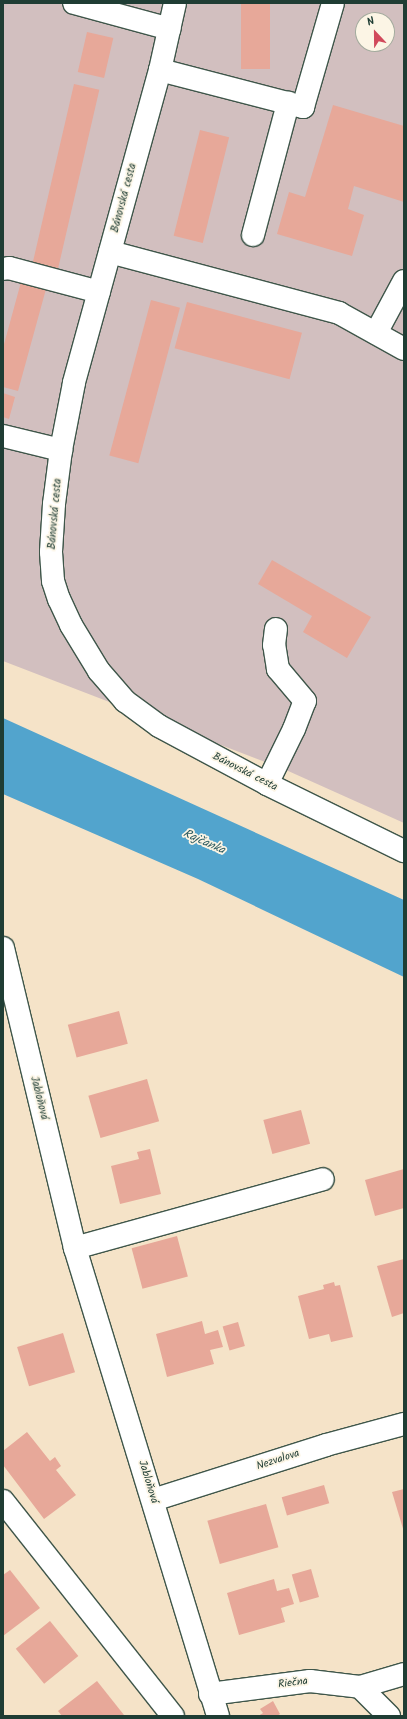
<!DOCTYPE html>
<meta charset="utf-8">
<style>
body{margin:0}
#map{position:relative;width:407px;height:1719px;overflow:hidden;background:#f5e3c8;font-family:Kalam,sans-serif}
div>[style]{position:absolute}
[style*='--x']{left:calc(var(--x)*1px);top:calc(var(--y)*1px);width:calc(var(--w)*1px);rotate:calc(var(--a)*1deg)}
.industrial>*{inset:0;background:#d2bfbf}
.water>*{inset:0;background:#52a4cd}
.building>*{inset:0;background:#e7a899;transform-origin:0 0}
.roads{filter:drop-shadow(1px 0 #3f564a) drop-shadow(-1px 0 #3f564a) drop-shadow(0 1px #3f564a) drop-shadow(0 -1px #3f564a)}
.minor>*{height:22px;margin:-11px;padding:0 11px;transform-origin:11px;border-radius:11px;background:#fff}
span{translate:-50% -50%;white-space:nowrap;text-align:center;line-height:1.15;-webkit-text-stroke:3.5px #fcf5e5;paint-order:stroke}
.street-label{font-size:11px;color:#1f3d34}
.water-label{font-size:12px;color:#2e5c62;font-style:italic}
.frame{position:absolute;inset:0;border:4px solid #1f3d34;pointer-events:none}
.north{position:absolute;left:355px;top:12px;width:40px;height:40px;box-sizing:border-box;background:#fcf5e5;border:1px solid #a4ab9e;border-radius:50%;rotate:338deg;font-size:11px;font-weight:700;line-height:16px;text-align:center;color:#1f3d34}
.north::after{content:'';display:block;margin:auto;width:14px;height:18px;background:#d1495b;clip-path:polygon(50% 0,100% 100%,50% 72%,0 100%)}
</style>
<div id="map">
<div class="industrial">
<div style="clip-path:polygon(evenodd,3px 3px,404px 3px,404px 823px,286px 770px,3px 661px,3px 3px,363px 20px,387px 20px,387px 44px,363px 44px,363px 20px)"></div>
</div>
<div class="water">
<div style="clip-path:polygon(3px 718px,404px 900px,404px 977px,198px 879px,3px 794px)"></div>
</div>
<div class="building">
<div style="left:241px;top:3px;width:29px;height:66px"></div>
<div style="left:87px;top:32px;width:27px;height:41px;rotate:13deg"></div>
<div style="left:74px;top:84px;width:26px;height:185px;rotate:13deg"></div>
<div style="clip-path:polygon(333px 105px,404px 126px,404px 202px,354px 186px,348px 209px,364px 215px,352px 256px,277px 234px,289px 192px,305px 197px)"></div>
<div style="left:200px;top:130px;width:30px;height:109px;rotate:14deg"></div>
<div style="clip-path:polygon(21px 282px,46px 289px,18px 391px,3px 387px,3px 348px)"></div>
<div style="left:151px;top:300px;width:30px;height:161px;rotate:15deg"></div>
<div style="left:187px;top:302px;width:119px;height:48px;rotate:15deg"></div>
<div style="clip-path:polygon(3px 393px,15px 397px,9px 419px,3px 417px)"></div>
<div style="clip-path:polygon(272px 560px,371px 617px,347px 658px,303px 632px,312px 616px,258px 584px)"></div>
<div style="left:119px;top:1011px;width:34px;height:53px;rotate:75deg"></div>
<div style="left:147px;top:1079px;width:44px;height:61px;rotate:74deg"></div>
<div style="left:301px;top:1110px;width:35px;height:39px;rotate:75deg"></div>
<div style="clip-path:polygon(150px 1149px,161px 1194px,120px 1204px,111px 1166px,139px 1159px,137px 1152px)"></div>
<div style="clip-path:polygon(404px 1169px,404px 1208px,375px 1216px,365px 1180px)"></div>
<div style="left:177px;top:1236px;width:42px;height:47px;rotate:75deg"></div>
<div style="clip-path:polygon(404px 1259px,404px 1313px,392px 1317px,377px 1266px)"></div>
<div style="clip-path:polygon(334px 1282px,335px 1286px,340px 1285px,353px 1337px,331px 1342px,329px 1334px,309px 1339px,298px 1296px,324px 1289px,323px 1285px)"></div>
<div style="clip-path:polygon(202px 1321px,205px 1334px,218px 1330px,223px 1347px,210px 1350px,214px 1364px,167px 1377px,156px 1334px)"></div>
<div style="left:238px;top:1322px;width:25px;height:16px;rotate:74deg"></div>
<div style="left:63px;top:1333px;width:41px;height:48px;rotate:73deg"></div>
<div style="clip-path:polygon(27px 1432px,50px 1461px,55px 1457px,61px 1466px,56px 1470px,76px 1495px,44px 1519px,3px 1465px,3px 1451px)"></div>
<div style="left:324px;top:1485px;width:19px;height:44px;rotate:74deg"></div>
<div style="clip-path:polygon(404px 1489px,404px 1532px,392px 1492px)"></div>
<div style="left:266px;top:1504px;width:45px;height:61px;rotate:74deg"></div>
<div style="left:311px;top:1569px;width:29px;height:20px;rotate:74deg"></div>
<div style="clip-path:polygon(10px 1570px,40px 1608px,3px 1636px,3px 1575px)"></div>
<div style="clip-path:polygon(274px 1579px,277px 1591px,289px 1588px,294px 1604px,281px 1608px,285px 1622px,239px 1635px,227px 1593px)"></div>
<div style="left:50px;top:1621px;width:45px;height:44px;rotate:51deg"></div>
<div style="clip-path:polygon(97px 1681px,124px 1715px,62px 1716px,58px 1711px)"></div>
<div style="clip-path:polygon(273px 1701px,280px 1714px,277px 1716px,258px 1716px,263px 1713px,260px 1709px)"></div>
</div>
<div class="roads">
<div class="minor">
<div style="--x:74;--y:3;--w:99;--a:15.2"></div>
<div style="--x:175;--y:3;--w:69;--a:102.6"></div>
<div style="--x:160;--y:70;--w:325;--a:105.4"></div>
<div style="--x:74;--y:383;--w:68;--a:101"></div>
<div style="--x:61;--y:450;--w:54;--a:97.4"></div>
<div style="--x:54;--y:504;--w:48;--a:93.6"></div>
<div style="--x:51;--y:552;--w:29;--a:86"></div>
<div style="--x:53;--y:581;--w:19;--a:72"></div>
<div style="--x:59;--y:599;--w:29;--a:65"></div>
<div style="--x:71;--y:625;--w:54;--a:58.7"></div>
<div style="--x:99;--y:671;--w:40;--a:49"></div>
<div style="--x:125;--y:701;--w:42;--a:36.3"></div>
<div style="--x:159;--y:726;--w:123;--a:28.2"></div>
<div style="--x:267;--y:784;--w:153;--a:26.1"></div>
<div style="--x:160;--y:70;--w:148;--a:14.5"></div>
<div style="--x:303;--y:107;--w:108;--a:-73.9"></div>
<div style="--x:253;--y:235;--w:137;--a:-75.1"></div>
<div style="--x:110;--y:252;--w:237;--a:14.9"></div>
<div style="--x:339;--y:313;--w:74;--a:29"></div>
<div style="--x:3;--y:269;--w:6;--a:-9"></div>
<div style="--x:9;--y:268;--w:93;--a:14.9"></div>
<div style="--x:376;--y:333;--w:59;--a:-61.7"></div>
<div style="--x:3;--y:436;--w:60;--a:13.6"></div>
<div style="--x:267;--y:784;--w:61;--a:-63.9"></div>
<div style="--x:294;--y:729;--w:30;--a:-69"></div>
<div style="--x:305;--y:701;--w:42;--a:-130.2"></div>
<div style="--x:278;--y:669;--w:24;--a:-99"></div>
<div style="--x:274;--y:645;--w:16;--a:-83"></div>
<div style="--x:3;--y:948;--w:309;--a:76.5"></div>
<div style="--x:75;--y:1248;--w:489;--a:73"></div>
<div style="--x:75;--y:1248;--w:257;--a:-15.5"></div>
<div style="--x:153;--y:1500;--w:182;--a:-17.6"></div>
<div style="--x:326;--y:1445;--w:81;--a:-15.1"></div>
<div style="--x:3;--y:1501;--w:274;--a:51.7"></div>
<div style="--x:360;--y:1687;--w:46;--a:-16.5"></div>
<div style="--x:210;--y:1694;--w:101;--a:-7.4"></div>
<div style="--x:310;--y:1681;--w:50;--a:6.8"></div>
<div style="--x:360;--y:1687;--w:41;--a:45"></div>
</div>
</div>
<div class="street-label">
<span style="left:124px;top:198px;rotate:-75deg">Bánovská cesta</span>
<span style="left:55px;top:514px;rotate:-85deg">Bánovská cesta</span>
<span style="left:245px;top:772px;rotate:27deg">Bánovská cesta</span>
<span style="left:39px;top:1098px;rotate:76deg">Jabloňová</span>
<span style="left:278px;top:1460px;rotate:-18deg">Nezvalova</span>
<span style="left:148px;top:1482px;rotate:73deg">Jabloňová</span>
<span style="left:293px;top:1683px;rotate:-7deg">Riečna</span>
</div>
<div class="water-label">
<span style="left:204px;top:842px;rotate:24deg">Rajčanka</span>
</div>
<div class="frame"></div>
<div class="north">N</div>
</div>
